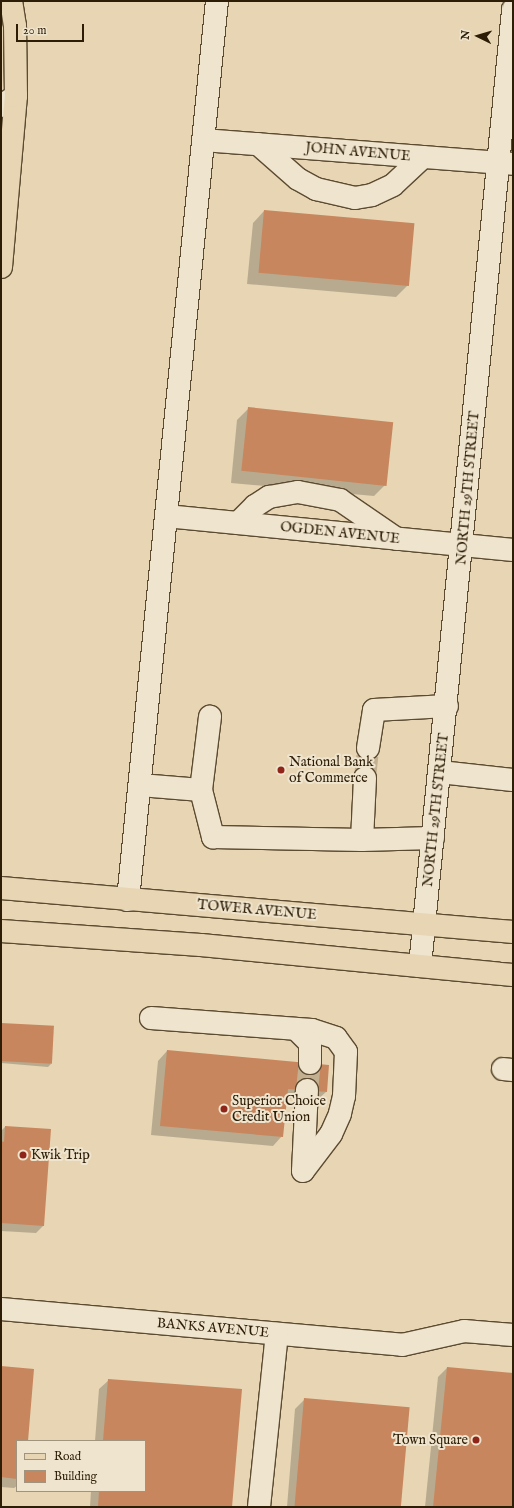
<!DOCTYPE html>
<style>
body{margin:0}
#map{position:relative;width:514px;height:1508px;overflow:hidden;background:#e7d5b3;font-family:"IM FELL English",serif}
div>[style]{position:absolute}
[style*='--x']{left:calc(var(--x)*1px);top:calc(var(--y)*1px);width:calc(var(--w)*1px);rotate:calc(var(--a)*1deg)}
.shadow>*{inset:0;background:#0003}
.building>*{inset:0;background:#c7865d;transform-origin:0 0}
.minor-tunnel>*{height:22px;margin-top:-11px;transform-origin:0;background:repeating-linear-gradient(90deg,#c2b090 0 22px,transparent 0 33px)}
.roads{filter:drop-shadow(1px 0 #5c4b31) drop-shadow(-1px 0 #5c4b31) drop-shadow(0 1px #5c4b31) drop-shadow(0 -1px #5c4b31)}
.minor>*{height:22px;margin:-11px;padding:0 11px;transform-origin:11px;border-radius:11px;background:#efe4ce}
.major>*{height:22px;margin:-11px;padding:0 11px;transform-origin:11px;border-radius:11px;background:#e7d5b3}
.dots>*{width:11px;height:11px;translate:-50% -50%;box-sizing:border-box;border:2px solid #efe4ce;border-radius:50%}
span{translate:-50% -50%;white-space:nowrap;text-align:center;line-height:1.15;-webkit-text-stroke:4px #efe4ce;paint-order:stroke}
.street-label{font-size:14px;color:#2d1d06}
.poi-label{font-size:14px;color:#2d1d06}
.left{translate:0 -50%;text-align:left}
.right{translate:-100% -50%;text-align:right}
.frame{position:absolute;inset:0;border:2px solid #2d1d06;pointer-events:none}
.legend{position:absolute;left:16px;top:1440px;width:130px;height:52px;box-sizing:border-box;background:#efe4ce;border:1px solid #a1947e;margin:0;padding:5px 7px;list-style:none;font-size:12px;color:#2d1d06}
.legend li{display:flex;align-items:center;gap:8px;height:20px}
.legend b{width:20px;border:1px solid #a1947e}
.north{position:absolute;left:458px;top:16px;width:40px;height:40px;-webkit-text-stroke:3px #efe4ce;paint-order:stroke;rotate:275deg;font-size:11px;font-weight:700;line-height:16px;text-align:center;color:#2d1d06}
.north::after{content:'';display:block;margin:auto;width:14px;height:18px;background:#2d1d06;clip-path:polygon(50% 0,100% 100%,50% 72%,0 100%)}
.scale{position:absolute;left:16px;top:24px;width:68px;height:18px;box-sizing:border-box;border:2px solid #2d1d06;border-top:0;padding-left:5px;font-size:12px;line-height:14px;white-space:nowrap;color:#2d1d06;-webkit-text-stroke:3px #efe4ce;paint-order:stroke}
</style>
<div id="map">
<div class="shadow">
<div style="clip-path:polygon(264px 211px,408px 285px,396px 297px,247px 284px,253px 223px)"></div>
<div style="clip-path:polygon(249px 408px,386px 484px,374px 496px,231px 483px,237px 420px)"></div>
<div style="clip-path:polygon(1px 1024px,51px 1064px,48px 1067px,1px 1063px)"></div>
<div style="clip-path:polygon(167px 1051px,326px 1092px,316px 1101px,286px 1098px,282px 1136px,273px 1146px,151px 1135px,158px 1061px)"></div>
<div style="clip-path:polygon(5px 1127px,43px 1226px,36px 1233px,1px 1231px,1px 1131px)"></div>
<div style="clip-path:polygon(1px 1367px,27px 1441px,17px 1441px,17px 1486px,14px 1488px,1px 1487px)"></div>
<div style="clip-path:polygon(447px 1368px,513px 1374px,513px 1507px,425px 1507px,438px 1377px)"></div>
<div style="clip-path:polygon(109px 1380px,231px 1507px,90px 1507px,91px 1491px,145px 1491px,145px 1441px,95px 1441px,99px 1389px)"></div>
<div style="clip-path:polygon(305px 1399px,400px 1507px,287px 1507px,295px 1409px)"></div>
</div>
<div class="building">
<div style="left:264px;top:210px;width:151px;height:63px;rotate:5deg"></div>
<div style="left:248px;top:407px;width:146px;height:64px;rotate:6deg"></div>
<div style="left:1px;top:1023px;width:53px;height:38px;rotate:3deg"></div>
<div style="clip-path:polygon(167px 1050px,329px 1065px,327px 1092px,288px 1089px,283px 1137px,160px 1126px)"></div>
<div style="clip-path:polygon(5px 1126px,51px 1129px,44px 1226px,1px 1223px,1px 1141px,4px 1142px)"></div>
<div style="clip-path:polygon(1px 1366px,34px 1369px,28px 1441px,17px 1441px,17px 1479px,1px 1477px)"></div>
<div style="clip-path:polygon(447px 1367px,513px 1373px,513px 1507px,433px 1507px)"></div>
<div style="clip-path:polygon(108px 1379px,242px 1389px,232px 1507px,98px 1507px,99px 1491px,145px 1491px,145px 1441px,103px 1441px)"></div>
<div style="left:304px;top:1398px;width:106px;height:109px;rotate:5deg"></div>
</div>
<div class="minor-tunnel">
<div style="--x:365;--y:778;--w:30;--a:-84"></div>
<div style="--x:307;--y:1090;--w:27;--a:-84"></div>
</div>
<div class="roads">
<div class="minor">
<div style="--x:1;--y:106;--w:18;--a:-34"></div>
<div style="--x:203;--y:140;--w:311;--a:4.4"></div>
<div style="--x:258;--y:144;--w:53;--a:41.2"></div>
<div style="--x:298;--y:179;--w:21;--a:29"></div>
<div style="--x:316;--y:189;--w:40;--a:13"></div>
<div style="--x:355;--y:198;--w:17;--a:-10"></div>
<div style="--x:372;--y:195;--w:23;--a:-25"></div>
<div style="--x:393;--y:185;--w:41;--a:-43"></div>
<div style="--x:166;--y:516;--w:349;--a:5.6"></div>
<div style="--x:238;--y:523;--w:24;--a:-45"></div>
<div style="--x:255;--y:506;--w:17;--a:-33"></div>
<div style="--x:269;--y:497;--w:29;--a:-10"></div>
<div style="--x:298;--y:492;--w:43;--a:10.8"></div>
<div style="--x:340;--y:500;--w:69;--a:34.4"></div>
<div style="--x:368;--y:748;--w:38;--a:-81"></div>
<div style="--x:374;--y:710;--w:73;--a:-3.1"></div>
<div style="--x:440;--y:772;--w:73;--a:6.3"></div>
<div style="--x:140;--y:785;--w:61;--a:4.7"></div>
<div style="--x:201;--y:790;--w:74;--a:-83"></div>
<div style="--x:201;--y:790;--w:49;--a:75.7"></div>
<div style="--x:213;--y:837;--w:149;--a:1.2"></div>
<div style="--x:362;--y:840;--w:62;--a:-87.2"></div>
<div style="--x:362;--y:840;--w:71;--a:-1.6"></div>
<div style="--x:128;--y:900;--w:903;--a:-84.35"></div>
<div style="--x:420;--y:966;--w:961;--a:-84.44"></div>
<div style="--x:151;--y:1018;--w:161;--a:4.3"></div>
<div style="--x:312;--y:1030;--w:25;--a:18"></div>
<div style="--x:336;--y:1038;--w:17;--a:54"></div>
<div style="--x:346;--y:1052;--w:44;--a:92.6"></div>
<div style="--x:344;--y:1096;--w:18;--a:103"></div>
<div style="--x:340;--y:1114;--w:22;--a:114"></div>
<div style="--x:331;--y:1134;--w:46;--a:127.1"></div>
<div style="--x:297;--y:1030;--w:18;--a:45"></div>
<div style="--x:310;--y:1043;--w:20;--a:90"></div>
<div style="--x:503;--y:1069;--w:10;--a:6"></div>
<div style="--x:303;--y:1171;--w:81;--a:-87.2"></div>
<div style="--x:1;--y:1309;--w:403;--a:5.1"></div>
<div style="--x:402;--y:1345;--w:64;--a:-12.7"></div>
<div style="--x:464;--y:1331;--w:49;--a:4.7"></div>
<div style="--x:259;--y:1507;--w:174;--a:-84.1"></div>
</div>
<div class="major">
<div style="--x:1;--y:267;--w:172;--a:-85"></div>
<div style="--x:16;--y:96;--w:70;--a:-90.8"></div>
<div style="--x:15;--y:26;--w:25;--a:-99"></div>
<div style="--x:1;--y:888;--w:514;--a:4.91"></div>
<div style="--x:1;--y:931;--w:200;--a:4"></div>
<div style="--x:201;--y:945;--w:313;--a:5.5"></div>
</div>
</div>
<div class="dots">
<div style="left:281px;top:770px;background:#8f2418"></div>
<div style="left:224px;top:1109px;background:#8f2418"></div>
<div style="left:23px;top:1155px;background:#8f2418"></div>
<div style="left:476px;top:1440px;background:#8f2418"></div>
</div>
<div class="street-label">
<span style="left:358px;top:152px;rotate:5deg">JOHN AVENUE</span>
<span style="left:468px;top:488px;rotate:-85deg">NORTH 29TH STREET</span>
<span style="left:340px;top:533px;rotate:6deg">OGDEN AVENUE</span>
<span style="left:436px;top:810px;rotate:-84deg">NORTH 29TH STREET</span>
<span style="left:257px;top:910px;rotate:5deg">TOWER AVENUE</span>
<span style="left:213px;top:1328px;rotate:5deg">BANKS AVENUE</span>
</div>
<div class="poi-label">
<span class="left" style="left:289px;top:770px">National Bank<br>of Commerce</span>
<span class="left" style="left:232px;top:1109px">Superior Choice<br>Credit Union</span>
<span class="left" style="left:31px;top:1155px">Kwik Trip</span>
<span class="right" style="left:468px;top:1440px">Town Square</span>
</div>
<div class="frame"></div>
<ul class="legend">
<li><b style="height:5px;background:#e7d5b3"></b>Road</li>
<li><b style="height:11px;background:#c7865d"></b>Building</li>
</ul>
<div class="north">N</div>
<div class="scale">20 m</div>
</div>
